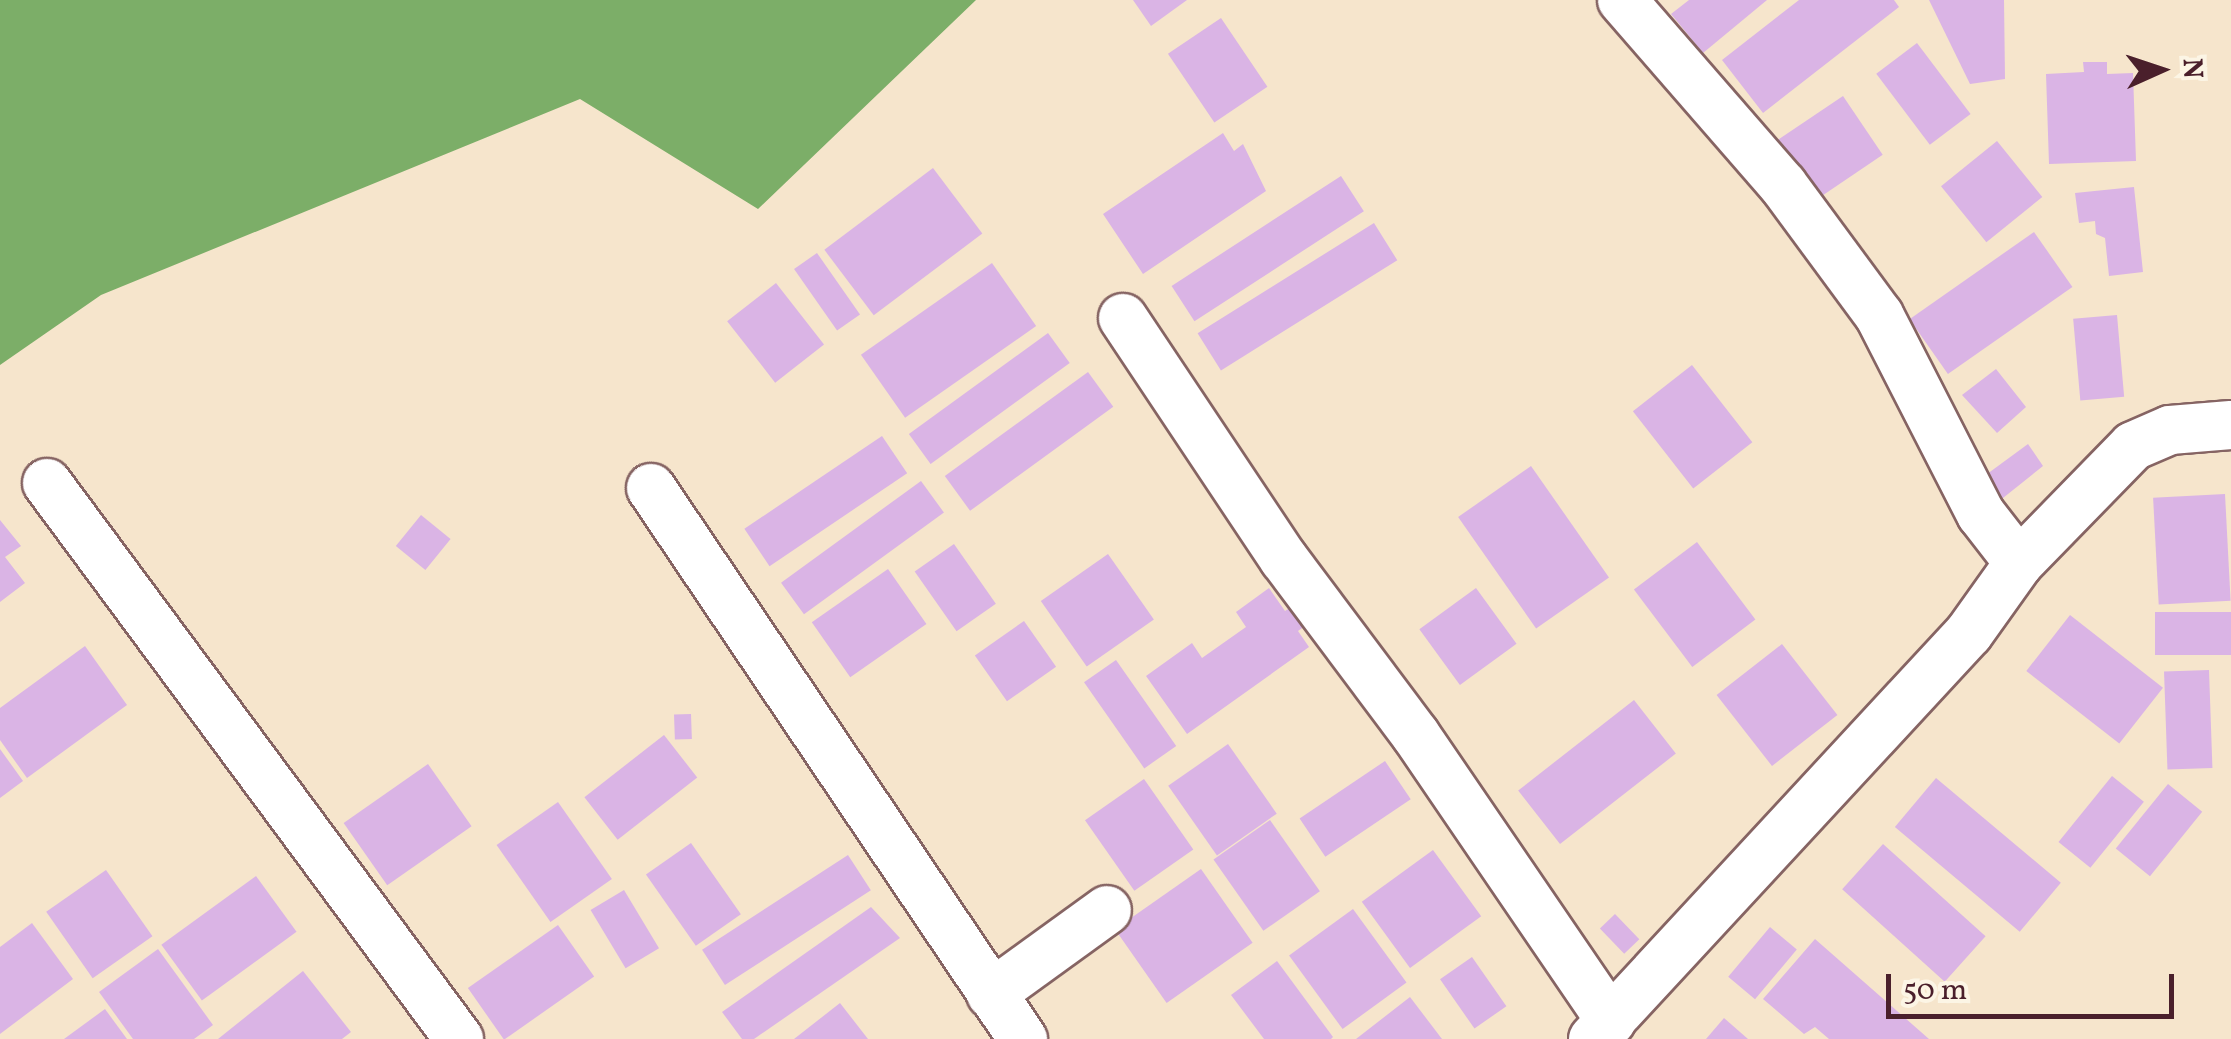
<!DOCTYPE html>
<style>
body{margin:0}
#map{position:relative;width:2231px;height:1039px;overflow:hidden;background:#f6e5cc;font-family:Vollkorn,serif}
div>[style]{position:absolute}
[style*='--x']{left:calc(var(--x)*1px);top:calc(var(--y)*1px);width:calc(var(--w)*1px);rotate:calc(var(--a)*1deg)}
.forest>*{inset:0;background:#7cae68}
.building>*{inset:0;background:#dab4e5;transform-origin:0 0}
.roads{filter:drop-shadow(2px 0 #866463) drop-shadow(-2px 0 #866463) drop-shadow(0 2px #866463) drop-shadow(0 -2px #866463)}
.minor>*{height:48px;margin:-24px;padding:0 24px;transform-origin:24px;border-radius:24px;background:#fff}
span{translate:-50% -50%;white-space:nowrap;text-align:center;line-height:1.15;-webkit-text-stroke:10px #fcf5e5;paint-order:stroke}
.north{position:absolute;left:2111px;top:20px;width:100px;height:100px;-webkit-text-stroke:8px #fcf5e5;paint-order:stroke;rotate:87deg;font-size:28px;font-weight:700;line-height:40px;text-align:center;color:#4a1f2b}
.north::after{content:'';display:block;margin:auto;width:35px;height:45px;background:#4a1f2b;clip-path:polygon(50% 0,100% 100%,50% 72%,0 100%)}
.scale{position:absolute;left:1886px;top:974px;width:288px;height:45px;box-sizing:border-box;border:5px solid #4a1f2b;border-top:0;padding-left:12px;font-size:30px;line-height:35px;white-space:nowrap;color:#4a1f2b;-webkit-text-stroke:8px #fcf5e5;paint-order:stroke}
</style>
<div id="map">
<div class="forest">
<div style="clip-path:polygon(0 0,976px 0,758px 209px,580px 99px,101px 295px,0 365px)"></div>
</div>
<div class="building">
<div style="clip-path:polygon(1133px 0,1187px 0,1151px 26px)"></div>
<div style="clip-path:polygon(1689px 0,1767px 0,1703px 53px,1671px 14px)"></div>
<div style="clip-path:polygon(1799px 0,1894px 0,1899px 7px,1763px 113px,1722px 60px)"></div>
<div style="clip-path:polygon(1929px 0,2004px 0,2005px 79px,1970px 84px)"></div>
<div style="left:1221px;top:18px;width:83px;height:64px;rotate:56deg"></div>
<div style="left:1917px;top:43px;width:89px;height:51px;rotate:53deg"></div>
<div style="clip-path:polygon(2083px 62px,2107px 62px,2107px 74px,2133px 73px,2136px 161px,2049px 164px,2046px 74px,2084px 72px)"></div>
<div style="left:1843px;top:96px;width:71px;height:98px;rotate:56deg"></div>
<div style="clip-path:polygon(1223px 133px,1234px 151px,1243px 144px,1266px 191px,1143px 274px,1103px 214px)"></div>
<div style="left:1997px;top:141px;width:72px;height:72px;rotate:51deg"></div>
<div style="left:933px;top:168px;width:82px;height:136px;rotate:53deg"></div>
<div style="left:1341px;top:176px;width:42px;height:202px;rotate:57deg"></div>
<div style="clip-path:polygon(2134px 187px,2143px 272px,2109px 276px,2105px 238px,2096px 234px,2095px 221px,2079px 223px,2075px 193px)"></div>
<div style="left:1374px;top:223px;width:44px;height:208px;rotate:58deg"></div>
<div style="left:2034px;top:232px;width:67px;height:152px;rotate:55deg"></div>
<div style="left:817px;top:253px;width:75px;height:28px;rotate:55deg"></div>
<div style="left:992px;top:263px;width:77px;height:160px;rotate:55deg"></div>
<div style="left:776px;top:283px;width:78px;height:62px;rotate:52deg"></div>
<div style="left:2117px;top:315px;width:82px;height:44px;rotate:85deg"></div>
<div style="left:1048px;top:333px;width:37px;height:172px;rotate:54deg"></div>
<div style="left:1692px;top:365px;width:98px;height:75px;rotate:52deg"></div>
<div style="clip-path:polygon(1996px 369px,2026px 407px,1997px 433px,1962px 395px)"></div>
<div style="left:1088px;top:372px;width:43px;height:177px;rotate:54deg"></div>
<div style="left:882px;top:436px;width:45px;height:166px;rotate:56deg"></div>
<div style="clip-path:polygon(2028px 444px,2043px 466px,1998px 502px,1983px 477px)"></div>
<div style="left:1531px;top:466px;width:136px;height:89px;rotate:55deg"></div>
<div style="left:921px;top:481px;width:39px;height:173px;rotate:54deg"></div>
<div style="left:2225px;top:494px;width:107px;height:72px;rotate:87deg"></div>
<div style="left:421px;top:515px;width:38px;height:40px;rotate:39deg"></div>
<div style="clip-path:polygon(0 520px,21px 546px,5px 557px,25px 583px,0 602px)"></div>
<div style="left:1697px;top:542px;width:97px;height:79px;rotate:53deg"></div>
<div style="left:954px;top:544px;width:73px;height:48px;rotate:55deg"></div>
<div style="left:1108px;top:554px;width:80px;height:82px;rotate:55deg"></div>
<div style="left:888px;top:569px;width:67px;height:93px;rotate:55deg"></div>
<div style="clip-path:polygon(1269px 588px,1285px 611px,1296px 604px,1309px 623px,1298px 631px,1309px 647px,1187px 734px,1146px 676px,1192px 643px,1202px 658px,1246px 627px,1236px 612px)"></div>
<div style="left:1476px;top:588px;width:69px;height:70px;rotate:54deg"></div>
<div style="left:2231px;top:612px;width:43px;height:76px;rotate:90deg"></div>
<div style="left:2070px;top:615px;width:118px;height:71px;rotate:38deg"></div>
<div style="left:1024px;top:621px;width:56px;height:60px;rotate:55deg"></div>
<div style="left:1782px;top:644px;width:90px;height:83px;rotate:52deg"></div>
<div style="clip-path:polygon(85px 646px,127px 705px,27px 778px,0 740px,0 708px)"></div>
<div style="left:1116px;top:660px;width:105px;height:39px;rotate:55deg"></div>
<div style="left:2209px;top:670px;width:98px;height:45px;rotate:88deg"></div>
<div style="left:1634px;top:700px;width:68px;height:147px;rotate:52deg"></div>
<div style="left:691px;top:714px;width:25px;height:17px;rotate:88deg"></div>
<div style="left:664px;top:735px;width:54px;height:101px;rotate:52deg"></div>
<div style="left:1228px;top:744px;width:85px;height:73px;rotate:55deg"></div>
<div style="clip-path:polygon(0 749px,23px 781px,0 798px)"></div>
<div style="left:1385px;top:761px;width:46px;height:103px;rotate:56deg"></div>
<div style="left:428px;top:764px;width:76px;height:103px;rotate:55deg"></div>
<div style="left:2112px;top:776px;width:41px;height:85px;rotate:39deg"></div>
<div style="left:1936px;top:778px;width:163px;height:64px;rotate:40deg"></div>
<div style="left:1144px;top:779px;width:86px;height:72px;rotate:55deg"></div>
<div style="left:2168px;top:784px;width:44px;height:83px;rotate:39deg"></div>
<div style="left:558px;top:802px;width:94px;height:75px;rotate:55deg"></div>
<div style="left:1270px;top:820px;width:87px;height:69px;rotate:55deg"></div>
<div style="left:691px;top:843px;width:87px;height:55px;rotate:55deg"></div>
<div style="left:1883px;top:844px;width:138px;height:61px;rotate:42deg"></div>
<div style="left:1433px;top:850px;width:82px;height:88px;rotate:54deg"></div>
<div style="left:848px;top:855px;width:42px;height:174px;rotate:57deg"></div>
<div style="left:1201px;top:869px;width:90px;height:105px;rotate:55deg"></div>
<div style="left:106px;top:870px;width:81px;height:73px;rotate:55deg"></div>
<div style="left:256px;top:876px;width:69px;height:117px;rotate:54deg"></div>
<div style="left:624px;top:890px;width:68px;height:39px;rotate:59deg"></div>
<div style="clip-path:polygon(871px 907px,900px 938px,754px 1039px,742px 1039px,722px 1012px)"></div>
<div style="left:1353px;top:909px;width:91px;height:79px;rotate:54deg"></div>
<div style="left:1615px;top:914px;width:35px;height:21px;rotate:46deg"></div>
<div style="clip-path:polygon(32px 923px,73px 979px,0 1034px,0 947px)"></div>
<div style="left:558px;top:925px;width:63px;height:110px;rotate:55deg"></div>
<div style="left:1770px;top:927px;width:35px;height:65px;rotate:40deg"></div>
<div style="clip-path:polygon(1815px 939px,1929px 1039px,1829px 1039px,1815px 1027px,1804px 1034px,1763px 999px)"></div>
<div style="clip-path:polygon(158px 949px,213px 1025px,194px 1039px,133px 1039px,99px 992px)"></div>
<div style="left:1472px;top:957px;width:60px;height:39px;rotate:55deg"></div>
<div style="clip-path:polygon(1277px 961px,1333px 1037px,1331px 1039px,1264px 1039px,1231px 995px)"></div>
<div style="clip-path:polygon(303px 971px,351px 1032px,342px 1039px,218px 1039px)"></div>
<div style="clip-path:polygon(1410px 997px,1442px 1039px,1356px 1039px)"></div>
<div style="clip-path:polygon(840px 1003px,868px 1039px,794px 1039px)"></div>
<div style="clip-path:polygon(105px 1009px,127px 1039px,64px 1039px)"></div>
<div style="clip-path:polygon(1724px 1018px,1748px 1039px,1706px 1039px)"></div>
</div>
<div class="roads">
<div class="minor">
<div style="--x:1622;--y:0;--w:245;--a:49"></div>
<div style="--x:1783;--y:185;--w:162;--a:53.6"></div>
<div style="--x:1879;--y:315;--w:224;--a:62.9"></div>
<div style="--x:1981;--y:514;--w:62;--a:52.2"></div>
<div style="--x:1123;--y:318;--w:290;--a:56.3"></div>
<div style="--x:1284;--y:559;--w:219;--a:53.2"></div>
<div style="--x:1415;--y:734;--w:348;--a:55.7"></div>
<div style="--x:47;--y:483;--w:692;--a:53.46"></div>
<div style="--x:651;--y:488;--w:665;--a:55.98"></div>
<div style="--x:991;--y:994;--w:143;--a:-35.9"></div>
<div style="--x:1593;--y:1039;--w:553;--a:-47.2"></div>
<div style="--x:1969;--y:633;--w:86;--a:-54.5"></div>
<div style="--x:2019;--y:563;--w:163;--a:-45.7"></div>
<div style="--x:2133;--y:446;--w:40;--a:-23.4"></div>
<div style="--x:2170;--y:430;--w:61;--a:-4.7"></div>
</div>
</div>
<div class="north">N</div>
<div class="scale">50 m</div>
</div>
